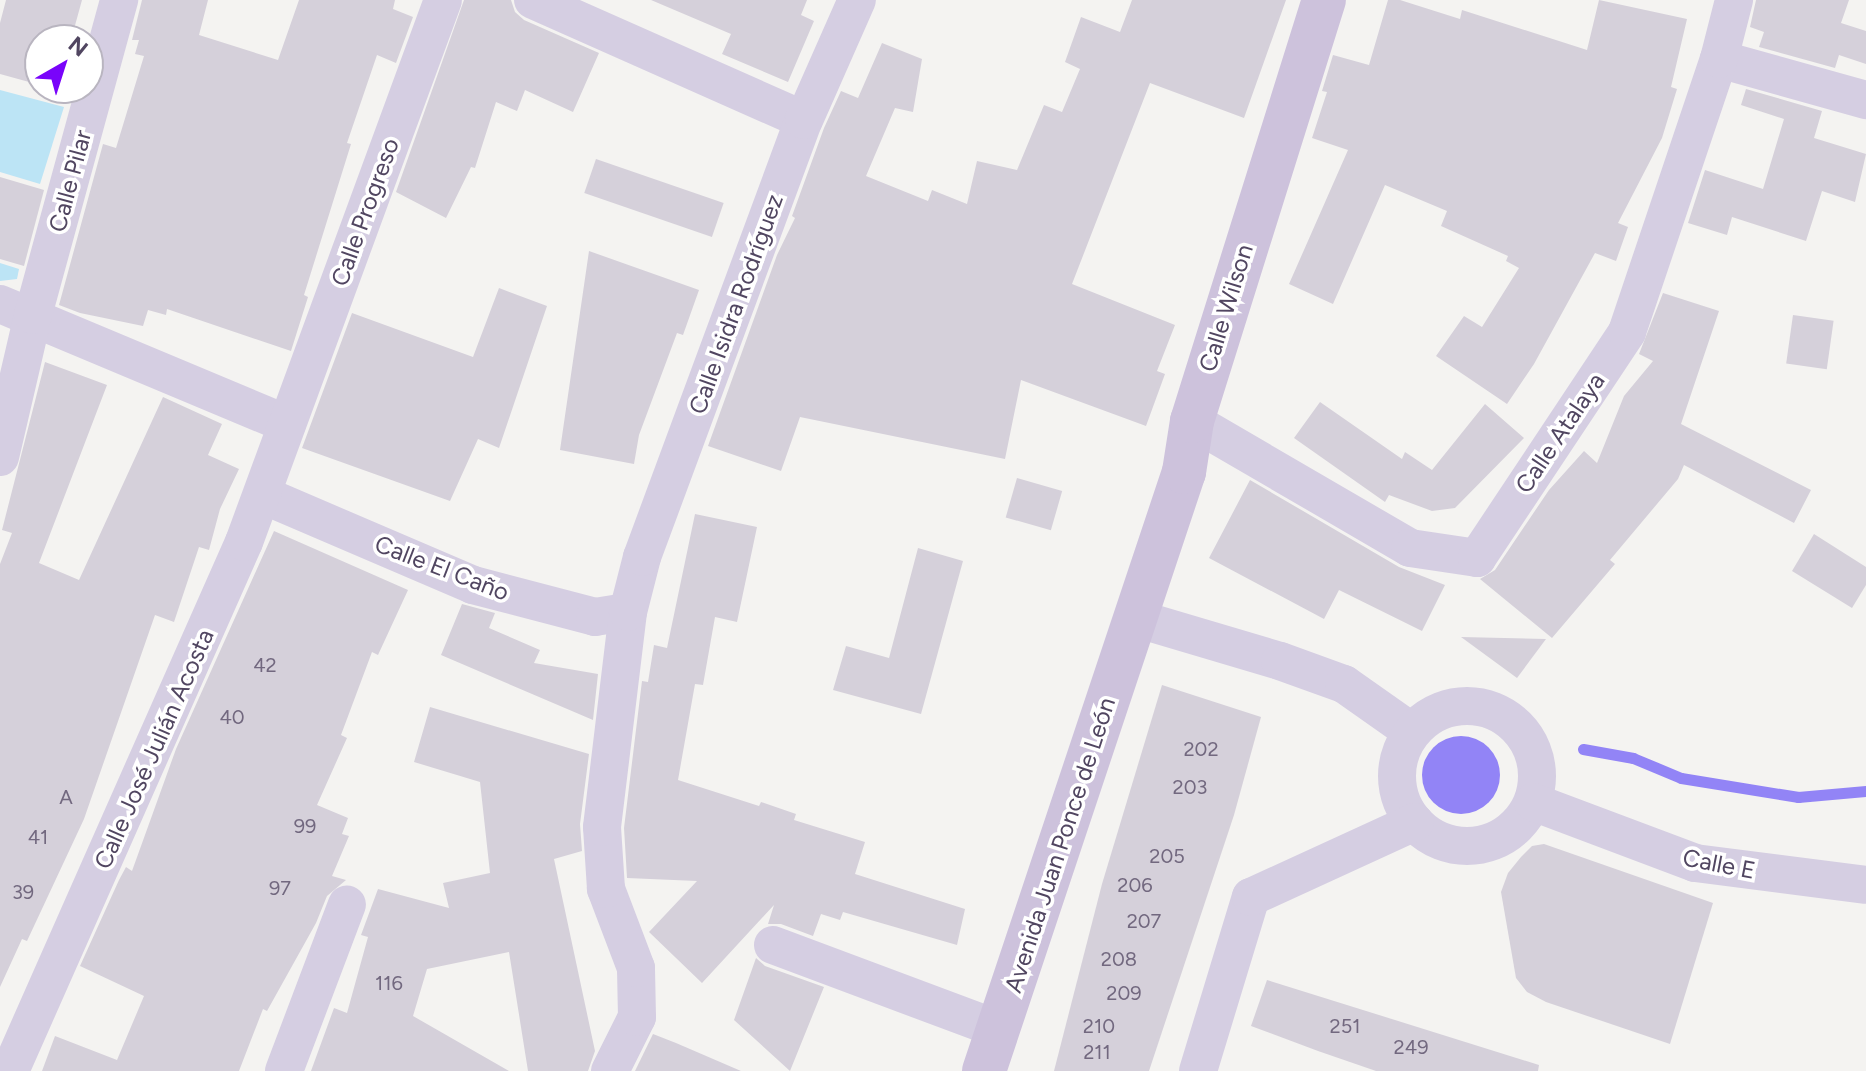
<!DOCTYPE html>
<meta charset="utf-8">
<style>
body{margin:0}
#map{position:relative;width:1866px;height:1071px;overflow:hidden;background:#f4f3f1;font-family:Figtree,sans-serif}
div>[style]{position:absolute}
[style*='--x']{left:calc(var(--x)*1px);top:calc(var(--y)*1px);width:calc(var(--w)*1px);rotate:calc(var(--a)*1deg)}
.green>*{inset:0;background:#bce4f5}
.water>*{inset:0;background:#9284f6}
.round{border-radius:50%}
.stream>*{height:11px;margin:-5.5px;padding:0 5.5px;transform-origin:5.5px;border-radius:5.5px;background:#9284f6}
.building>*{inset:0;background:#d5d0da;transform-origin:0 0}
.minor>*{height:38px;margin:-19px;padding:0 19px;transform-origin:19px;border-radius:19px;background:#d5cee2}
.minor>.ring{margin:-19px;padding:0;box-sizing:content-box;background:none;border:38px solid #d5cee2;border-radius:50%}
.secondary>*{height:44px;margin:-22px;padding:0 22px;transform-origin:22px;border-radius:22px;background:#cdc2dc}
span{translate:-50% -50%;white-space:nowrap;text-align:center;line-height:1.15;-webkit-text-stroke:7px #fff;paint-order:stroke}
.number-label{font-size:20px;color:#72687f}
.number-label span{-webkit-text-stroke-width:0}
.street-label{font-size:24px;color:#514661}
.north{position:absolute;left:24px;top:24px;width:80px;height:80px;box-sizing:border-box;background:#fff;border:2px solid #b9b5c0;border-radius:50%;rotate:39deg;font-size:22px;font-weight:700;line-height:32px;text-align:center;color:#514661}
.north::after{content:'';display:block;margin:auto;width:28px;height:36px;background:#7904fa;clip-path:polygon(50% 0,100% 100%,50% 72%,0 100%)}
</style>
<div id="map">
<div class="green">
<div style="clip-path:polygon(0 90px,64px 107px,40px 184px,0 172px)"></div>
<div style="clip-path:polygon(0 263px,19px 269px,17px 279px,0 281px)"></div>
</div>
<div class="water">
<div class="round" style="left:1422px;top:736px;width:78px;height:78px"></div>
</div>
<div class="stream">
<div style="--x:1583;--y:749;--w:51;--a:10.2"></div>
<div style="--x:1633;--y:758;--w:52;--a:22.6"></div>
<div style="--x:1681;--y:778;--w:119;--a:9.2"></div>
<div style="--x:1798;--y:797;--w:68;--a:-5"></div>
</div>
<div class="building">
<div style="clip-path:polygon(6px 0,82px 0,71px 40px,40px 40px,40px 85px,0 74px,0 23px)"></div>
<div style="clip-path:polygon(142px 0,208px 0,199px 35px,278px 60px,299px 0,395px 0,393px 9px,413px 17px,396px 63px,377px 55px,347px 143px,351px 144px,304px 295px,308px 297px,291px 351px,167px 309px,166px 315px,148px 310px,143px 326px,80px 313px,59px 305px,103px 144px,116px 148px,144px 56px,135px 54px,139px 40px,132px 40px)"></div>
<div style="clip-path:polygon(464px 0,511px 0,515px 12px,524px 20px,599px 53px,573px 112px,525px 90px,517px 111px,496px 102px,475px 168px,471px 167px,446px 218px,396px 192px)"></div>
<div style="clip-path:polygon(651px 0,807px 0,801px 15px,814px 21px,788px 82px,722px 54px,731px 34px)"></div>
<div style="clip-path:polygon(1132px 0,1286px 0,1244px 118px,1150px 83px,1072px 284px,1175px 325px,1157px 371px,1165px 374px,1146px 426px,1021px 380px,1005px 459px,800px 417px,781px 471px,708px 446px,777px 255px,795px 218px,792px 216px,824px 128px,841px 91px,858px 98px,882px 43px,922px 59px,913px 112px,895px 108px,866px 176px,928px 201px,932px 190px,967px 204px,977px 161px,1017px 170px,1044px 105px,1062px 112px,1080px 69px,1065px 62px,1081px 17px,1120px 32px)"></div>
<div style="clip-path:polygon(1388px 0,1400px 0,1460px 19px,1462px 10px,1587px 50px,1599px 0,1687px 19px,1671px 87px,1677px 89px,1662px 138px,1618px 223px,1628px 227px,1616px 261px,1595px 253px,1534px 364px,1507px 404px,1436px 356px,1464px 316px,1482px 327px,1519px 268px,1506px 261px,1508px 256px,1441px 226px,1447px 211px,1385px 185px,1333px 304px,1289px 284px,1348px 150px,1312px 138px,1327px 92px,1322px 91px,1333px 55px,1369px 65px)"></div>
<div style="clip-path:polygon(1756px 0,1849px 0,1841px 23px,1866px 31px,1866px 64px,1839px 55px,1835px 68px,1759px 47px,1764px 32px,1750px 27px)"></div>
<div style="clip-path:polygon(1746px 89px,1822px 111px,1814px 138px,1866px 154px,1855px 202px,1822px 191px,1806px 241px,1732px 217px,1727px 235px,1688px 223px,1705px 170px,1763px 189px,1784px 119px,1741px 105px)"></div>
<div style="left:596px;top:159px;width:135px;height:36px;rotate:19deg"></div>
<div style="clip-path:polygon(0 177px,44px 190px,24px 266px,0 259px)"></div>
<div style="clip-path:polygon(589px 251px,699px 290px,683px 335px,677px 333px,639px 435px,634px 464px,560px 450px)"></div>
<div style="clip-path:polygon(499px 288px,547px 306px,499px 448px,478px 439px,450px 501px,302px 448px,352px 313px,473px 357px)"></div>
<div style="clip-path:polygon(1663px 293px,1719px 311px,1681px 424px,1811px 490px,1794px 523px,1684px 465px,1678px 479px,1610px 560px,1615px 564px,1552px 638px,1480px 579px,1495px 570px,1549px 490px,1584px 451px,1597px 463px,1624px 396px,1653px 361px,1639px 354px)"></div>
<div style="left:1793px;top:315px;width:41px;height:49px;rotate:8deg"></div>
<div style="clip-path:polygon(45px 362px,107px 385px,39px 563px,79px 580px,163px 397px,222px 424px,208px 455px,239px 469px,220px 509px,209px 550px,199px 547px,174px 622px,155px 615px,84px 819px,27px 941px,22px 939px,0 987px,0 564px,12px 533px,2px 530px)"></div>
<div style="clip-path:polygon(1320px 402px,1402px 459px,1405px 452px,1432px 470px,1485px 404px,1524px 438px,1455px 508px,1432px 511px,1389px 495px,1385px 502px,1294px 438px)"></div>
<div style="left:1017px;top:478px;width:47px;height:41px;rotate:16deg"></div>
<div style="clip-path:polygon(1250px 480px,1399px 567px,1445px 585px,1422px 631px,1339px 590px,1324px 619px,1209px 558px)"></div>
<div style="clip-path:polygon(695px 514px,757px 527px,737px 622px,715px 617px,703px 685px,695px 684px,678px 780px,759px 806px,761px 802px,796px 814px,794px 820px,865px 842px,855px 874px,965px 909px,957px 945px,843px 912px,840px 920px,821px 914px,813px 936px,781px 924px,768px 924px,774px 905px,702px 983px,649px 932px,697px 881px,627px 878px,624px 828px,642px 681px,648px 682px,654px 645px,667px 648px)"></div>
<div style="clip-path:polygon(274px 531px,408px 590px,378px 655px,372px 652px,341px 735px,347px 738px,317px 805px,348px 818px,342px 834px,349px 836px,332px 876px,346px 880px,327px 896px,316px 923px,267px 1011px,263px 1009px,239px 1071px,42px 1071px,55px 1036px,117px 1060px,144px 996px,80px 966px,119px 880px,126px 867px,132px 871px,176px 749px)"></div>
<div style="clip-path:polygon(1814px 534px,1866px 567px,1866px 585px,1852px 608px,1792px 571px)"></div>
<div style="clip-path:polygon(918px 548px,963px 561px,921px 714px,833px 690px,846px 646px,889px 658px)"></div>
<div style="clip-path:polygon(462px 604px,495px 613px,489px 628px,540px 650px,534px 663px,598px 674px,593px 720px,441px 655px)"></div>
<div style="clip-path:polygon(1461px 637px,1546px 639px,1517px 678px)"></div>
<div style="clip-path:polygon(1162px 685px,1261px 717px,1234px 815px,1149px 1071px,1054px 1071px,1102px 884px)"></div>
<div style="clip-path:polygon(430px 707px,589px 754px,580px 824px,582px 851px,554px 859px,595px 1051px,588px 1071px,528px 1071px,509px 952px,427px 969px,413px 1016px,509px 1071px,311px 1071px,334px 1008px,347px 1013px,368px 937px,361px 935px,378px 889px,449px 908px,443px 883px,490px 873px,480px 782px,414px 762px)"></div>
<div style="clip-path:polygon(1544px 844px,1713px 903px,1670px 1044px,1546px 1002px,1527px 992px,1516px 978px,1501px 892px,1508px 873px,1521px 857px,1532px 846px)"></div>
<div style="clip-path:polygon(756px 958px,765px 966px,824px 987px,790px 1071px,734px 1020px)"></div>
<div style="clip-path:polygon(1267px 980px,1539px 1065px,1538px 1071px,1376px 1071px,1318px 1051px,1251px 1026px)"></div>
<div style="clip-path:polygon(653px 1034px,676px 1043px,741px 1071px,635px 1071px)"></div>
</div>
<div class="minor">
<div style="--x:533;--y:0;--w:296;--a:23.9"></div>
<div style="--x:1719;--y:59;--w:153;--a:15.6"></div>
<div style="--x:0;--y:304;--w:311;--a:22.7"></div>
<div style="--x:1192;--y:421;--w:252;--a:30.2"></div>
<div style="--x:1410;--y:548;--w:68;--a:8.5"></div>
<div style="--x:1477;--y:558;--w:271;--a:-56.4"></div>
<div style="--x:1627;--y:332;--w:288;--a:-71.4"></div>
<div style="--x:1719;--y:59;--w:61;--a:-75.7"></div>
<div style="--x:0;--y:457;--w:146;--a:-76.9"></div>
<div style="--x:33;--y:315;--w:327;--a:-74.7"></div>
<div style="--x:263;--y:495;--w:228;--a:23.2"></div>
<div style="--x:473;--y:585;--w:126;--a:14.7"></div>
<div style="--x:595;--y:617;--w:33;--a:-9"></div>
<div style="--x:1135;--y:618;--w:151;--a:16.5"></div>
<div style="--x:1280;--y:661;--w:68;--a:19.8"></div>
<div style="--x:1344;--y:684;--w:83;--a:35.2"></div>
<div class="ring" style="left:1397px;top:706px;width:102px;height:102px"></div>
<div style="--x:1533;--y:802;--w:173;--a:20.6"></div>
<div style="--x:1695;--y:863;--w:172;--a:7.3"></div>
<div style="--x:773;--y:945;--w:240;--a:20.5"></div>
<div style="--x:10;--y:1071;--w:578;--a:-66.14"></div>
<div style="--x:244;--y:542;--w:577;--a:-69.84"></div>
<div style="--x:284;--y:1071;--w:178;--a:-69.3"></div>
<div style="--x:610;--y:1071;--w:60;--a:-63.4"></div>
<div style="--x:637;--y:1017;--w:49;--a:-91.2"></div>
<div style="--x:636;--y:968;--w:85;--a:-110.8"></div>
<div style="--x:606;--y:889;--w:62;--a:-93.7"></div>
<div style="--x:602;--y:827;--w:217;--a:-83.1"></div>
<div style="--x:628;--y:612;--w:57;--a:-75.7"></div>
<div style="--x:642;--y:557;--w:466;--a:-69.7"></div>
<div style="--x:804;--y:120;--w:131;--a:-66.2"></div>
<div style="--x:1198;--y:1071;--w:182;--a:-73.1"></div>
<div style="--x:1251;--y:897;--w:180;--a:-24.6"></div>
</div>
<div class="secondary">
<div style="--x:984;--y:1071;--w:632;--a:-71.54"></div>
<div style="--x:1184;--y:472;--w:52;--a:-81.1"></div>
<div style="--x:1192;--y:421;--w:441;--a:-72.6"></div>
</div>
<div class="number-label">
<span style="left:265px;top:665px">42</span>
<span style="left:232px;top:717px">40</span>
<span style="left:1201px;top:749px">202</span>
<span style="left:1190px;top:787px">203</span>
<span style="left:66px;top:797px">A</span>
<span style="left:305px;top:826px">99</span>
<span style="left:38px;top:837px">41</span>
<span style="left:1167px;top:856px">205</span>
<span style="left:1135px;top:885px">206</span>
<span style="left:280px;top:888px">97</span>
<span style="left:23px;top:892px">39</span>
<span style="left:1144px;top:921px">207</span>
<span style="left:1119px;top:959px">208</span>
<span style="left:389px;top:983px">116</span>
<span style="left:1124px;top:993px">209</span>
<span style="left:1099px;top:1026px">210</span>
<span style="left:1345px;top:1026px">251</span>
<span style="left:1411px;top:1047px">249</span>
<span style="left:1097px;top:1052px">211</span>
</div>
<div class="street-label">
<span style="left:70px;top:181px;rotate:-75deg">Calle Pilar</span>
<span style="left:365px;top:212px;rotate:-70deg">Calle Progreso</span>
<span style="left:736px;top:304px;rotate:-70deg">Calle Isidra Rodríguez</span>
<span style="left:1226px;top:308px;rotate:-73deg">Calle Wilson</span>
<span style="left:1560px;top:433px;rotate:-56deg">Calle Atalaya</span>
<span style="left:442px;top:568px;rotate:21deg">Calle El Caño</span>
<span style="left:154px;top:749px;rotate:-66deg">Calle José Julián Acosta</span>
<span style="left:1060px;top:845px;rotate:-72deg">Avenida Juan Ponce de León</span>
<span style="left:1719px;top:864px;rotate:11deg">Calle E</span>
</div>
<div class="north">N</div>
</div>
